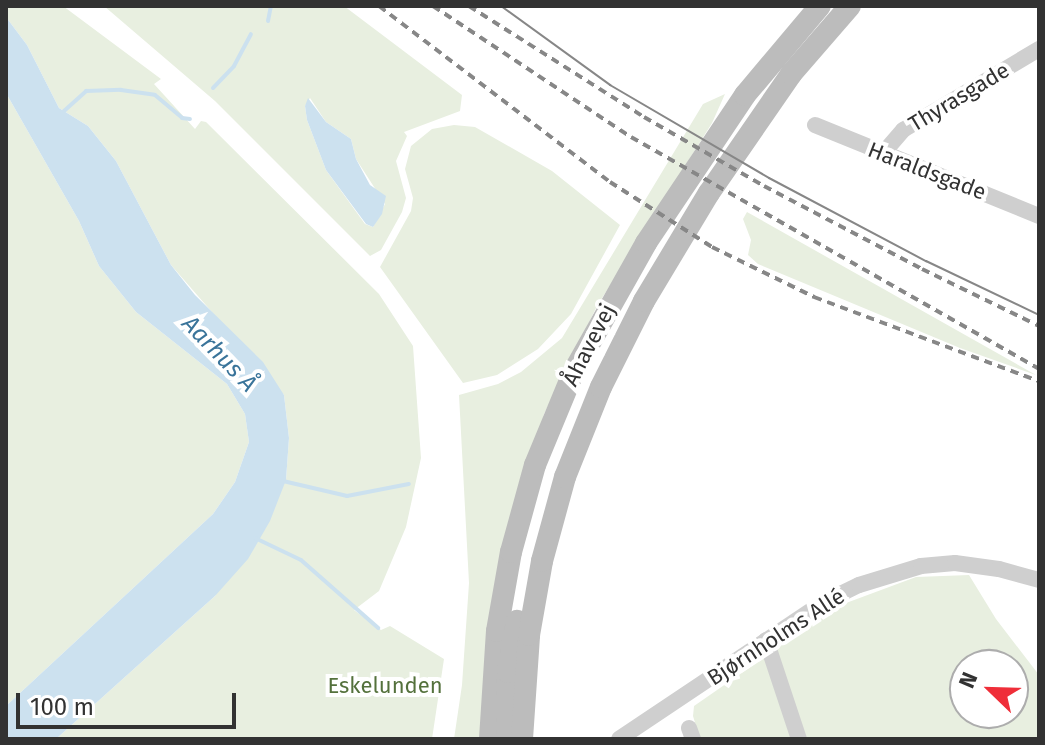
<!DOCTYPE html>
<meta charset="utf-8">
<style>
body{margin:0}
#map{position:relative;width:1045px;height:745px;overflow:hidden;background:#fff;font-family:"Fira Sans",sans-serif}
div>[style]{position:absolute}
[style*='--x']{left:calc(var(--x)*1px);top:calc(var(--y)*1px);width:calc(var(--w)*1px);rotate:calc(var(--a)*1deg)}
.green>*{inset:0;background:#e8efe0}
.water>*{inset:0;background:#cce1ef}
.stream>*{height:4px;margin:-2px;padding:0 2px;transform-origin:2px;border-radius:2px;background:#cce1ef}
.street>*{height:16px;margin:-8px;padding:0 8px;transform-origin:8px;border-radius:8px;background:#cfcfcf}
.secondary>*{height:22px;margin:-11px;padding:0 11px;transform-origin:11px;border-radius:11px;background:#bcbcbc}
.tram>*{height:2px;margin:-1px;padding:0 1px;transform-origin:1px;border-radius:1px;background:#878787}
.rail>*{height:4px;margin-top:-2px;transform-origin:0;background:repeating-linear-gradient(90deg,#878787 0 8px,transparent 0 14px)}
span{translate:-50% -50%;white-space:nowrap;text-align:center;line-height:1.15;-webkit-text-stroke:8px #fff;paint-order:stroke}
.street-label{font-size:22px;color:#323232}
.park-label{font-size:22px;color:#54713c}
.water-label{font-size:24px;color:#3a749a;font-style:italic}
.frame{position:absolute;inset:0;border:8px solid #323232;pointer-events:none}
.north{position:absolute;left:949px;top:649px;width:80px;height:80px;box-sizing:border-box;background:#fff;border:2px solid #adadad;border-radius:50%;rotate:293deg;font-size:22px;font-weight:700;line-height:32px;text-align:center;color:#323232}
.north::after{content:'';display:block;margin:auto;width:28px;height:36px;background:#ef2e39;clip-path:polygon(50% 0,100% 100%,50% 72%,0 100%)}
.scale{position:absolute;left:16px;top:693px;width:220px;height:36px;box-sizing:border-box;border:4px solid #323232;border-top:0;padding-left:10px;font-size:24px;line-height:28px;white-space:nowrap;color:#323232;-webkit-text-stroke:6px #fff;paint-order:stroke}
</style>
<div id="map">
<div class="green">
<div style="clip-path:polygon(6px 6px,63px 6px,161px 79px,154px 84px,195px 129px,201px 121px,206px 122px,379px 294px,413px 346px,421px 458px,406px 527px,379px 591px,354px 610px,381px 630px,390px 626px,444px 659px,432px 739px,56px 739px,215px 596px,286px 480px,289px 438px,284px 395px,171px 265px,116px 161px,88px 126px,59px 108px,27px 45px,6px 17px)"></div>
<div style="clip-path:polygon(evenodd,104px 6px,344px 6px,462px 95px,460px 111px,404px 132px,407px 136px,396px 161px,406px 198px,402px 212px,381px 250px,370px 256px,215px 101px,104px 6px,310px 98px,326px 122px,351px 139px,356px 159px,385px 204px,373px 227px,365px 224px,326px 170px,307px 120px,305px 106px,310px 98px)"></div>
<div style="clip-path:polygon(6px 93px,79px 221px,99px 266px,136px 312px,227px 384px,245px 414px,249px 442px,235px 482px,213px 514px,6px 706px)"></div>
<div style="clip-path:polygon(725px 94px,712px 123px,597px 306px,544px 414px,479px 739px,454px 739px,462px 685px,469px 583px,459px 395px,498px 384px,521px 372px,562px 338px,703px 104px)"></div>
<div style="clip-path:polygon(454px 125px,475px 127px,552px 171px,620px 225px,571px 314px,538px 349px,497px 375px,463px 383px,380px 267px,411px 211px,413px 198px,405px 169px,411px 146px,432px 129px)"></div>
<div style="clip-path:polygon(747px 212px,1036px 375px,960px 348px,758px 264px,748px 255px,751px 240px,743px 219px)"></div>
<div style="clip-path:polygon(evenodd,969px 575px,996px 619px,1039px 675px,1039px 739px,700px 739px,693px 716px,694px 706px,838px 606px,916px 577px,969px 575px,965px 665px,1013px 665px,1013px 713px,965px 713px,965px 665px)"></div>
</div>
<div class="water">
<div style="clip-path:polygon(6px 17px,27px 45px,59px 108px,88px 126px,116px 161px,171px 265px,195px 295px,263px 362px,284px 395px,289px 438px,286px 480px,270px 521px,248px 559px,215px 596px,56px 739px,6px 739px,6px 706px,213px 514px,235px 482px,249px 442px,245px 414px,227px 384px,136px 312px,99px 266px,79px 221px,6px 93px)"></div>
<div style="clip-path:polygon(308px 98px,326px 122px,351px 139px,356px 159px,370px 185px,386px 196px,382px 214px,373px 227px,366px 224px,326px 170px,307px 120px,305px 106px)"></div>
</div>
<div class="stream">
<div style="--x:268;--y:21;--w:15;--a:-79"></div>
<div style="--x:213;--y:88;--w:30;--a:-46"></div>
<div style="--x:234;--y:66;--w:36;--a:-62"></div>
<div style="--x:64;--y:111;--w:30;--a:-42"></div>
<div style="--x:86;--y:91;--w:35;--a:-2"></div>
<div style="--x:121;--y:90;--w:34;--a:8"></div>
<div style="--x:155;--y:95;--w:35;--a:40"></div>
<div style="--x:182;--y:118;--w:8;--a:7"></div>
<div style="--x:283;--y:481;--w:66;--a:13.2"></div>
<div style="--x:347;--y:496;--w:63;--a:-11"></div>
<div style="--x:255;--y:538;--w:51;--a:25.6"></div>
<div style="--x:301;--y:560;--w:103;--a:41.4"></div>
</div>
<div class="street">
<div style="--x:815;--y:125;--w:242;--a:22.1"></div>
<div style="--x:885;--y:151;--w:28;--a:-49"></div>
<div style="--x:903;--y:130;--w:158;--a:-30.8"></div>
<div style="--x:766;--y:640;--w:104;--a:71.6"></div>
<div style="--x:689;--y:728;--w:12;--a:70"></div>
<div style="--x:619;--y:739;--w:247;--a:-33.8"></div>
<div style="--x:824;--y:602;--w:39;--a:-26"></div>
<div style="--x:859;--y:585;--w:65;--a:-17"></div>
<div style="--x:921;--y:566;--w:34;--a:-5"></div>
<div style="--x:955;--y:563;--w:44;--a:7.8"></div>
<div style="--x:999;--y:569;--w:41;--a:15.4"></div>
</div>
<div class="secondary">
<div style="--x:490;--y:739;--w:108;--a:-86.3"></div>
<div style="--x:497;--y:631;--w:80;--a:-80"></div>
<div style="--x:511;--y:552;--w:90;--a:-74.6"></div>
<div style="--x:535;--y:465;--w:102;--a:-67.5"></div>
<div style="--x:574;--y:371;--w:147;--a:-60.6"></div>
<div style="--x:646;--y:243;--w:178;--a:-56.2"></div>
<div style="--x:745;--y:95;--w:116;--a:-49.9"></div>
<div style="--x:507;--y:739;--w:67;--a:-89.1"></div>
<div style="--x:508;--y:672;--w:52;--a:-80"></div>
<div style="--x:522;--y:739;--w:104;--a:-86.1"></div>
<div style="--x:529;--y:635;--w:75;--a:-80"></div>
<div style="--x:542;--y:561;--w:87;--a:-74.7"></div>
<div style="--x:565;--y:477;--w:97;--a:-68.2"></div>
<div style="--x:601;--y:387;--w:96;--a:-63.4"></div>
<div style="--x:644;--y:301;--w:126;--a:-59"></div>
<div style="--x:709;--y:193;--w:145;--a:-55.4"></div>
<div style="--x:791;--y:74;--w:90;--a:-49.1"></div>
</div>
<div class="tram">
<div style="--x:501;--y:6;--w:135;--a:35.9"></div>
<div style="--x:610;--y:85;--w:184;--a:30.3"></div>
<div style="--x:769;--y:178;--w:178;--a:27.9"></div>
<div style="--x:926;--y:261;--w:125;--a:25.5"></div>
</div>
<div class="rail">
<div style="--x:379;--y:6;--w:290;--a:37.3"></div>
<div style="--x:610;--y:182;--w:121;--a:32.5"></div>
<div style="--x:712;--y:247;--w:114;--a:26.1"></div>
<div style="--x:814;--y:297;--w:240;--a:20.5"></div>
<div style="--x:433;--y:6;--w:237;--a:33.5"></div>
<div style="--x:631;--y:137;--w:469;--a:29.6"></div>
<div style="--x:469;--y:6;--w:207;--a:32.4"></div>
<div style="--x:644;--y:117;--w:138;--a:29.9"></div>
<div style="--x:764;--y:186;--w:178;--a:27.7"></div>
<div style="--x:922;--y:269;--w:130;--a:26"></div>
</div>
<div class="street-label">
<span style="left:959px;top:97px;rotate:-31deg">Thyrasgade</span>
<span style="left:927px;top:171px;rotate:21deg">Haraldsgade</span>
<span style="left:589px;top:345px;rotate:-63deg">Åhavevej</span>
<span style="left:776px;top:637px;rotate:-33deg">Bjørnholms Allé</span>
</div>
<div class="park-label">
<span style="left:385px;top:686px">Eskelunden</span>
</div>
<div class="water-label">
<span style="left:219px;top:354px;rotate:46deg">Aarhus Å</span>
</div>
<div class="frame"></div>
<div class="north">N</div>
<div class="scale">100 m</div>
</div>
